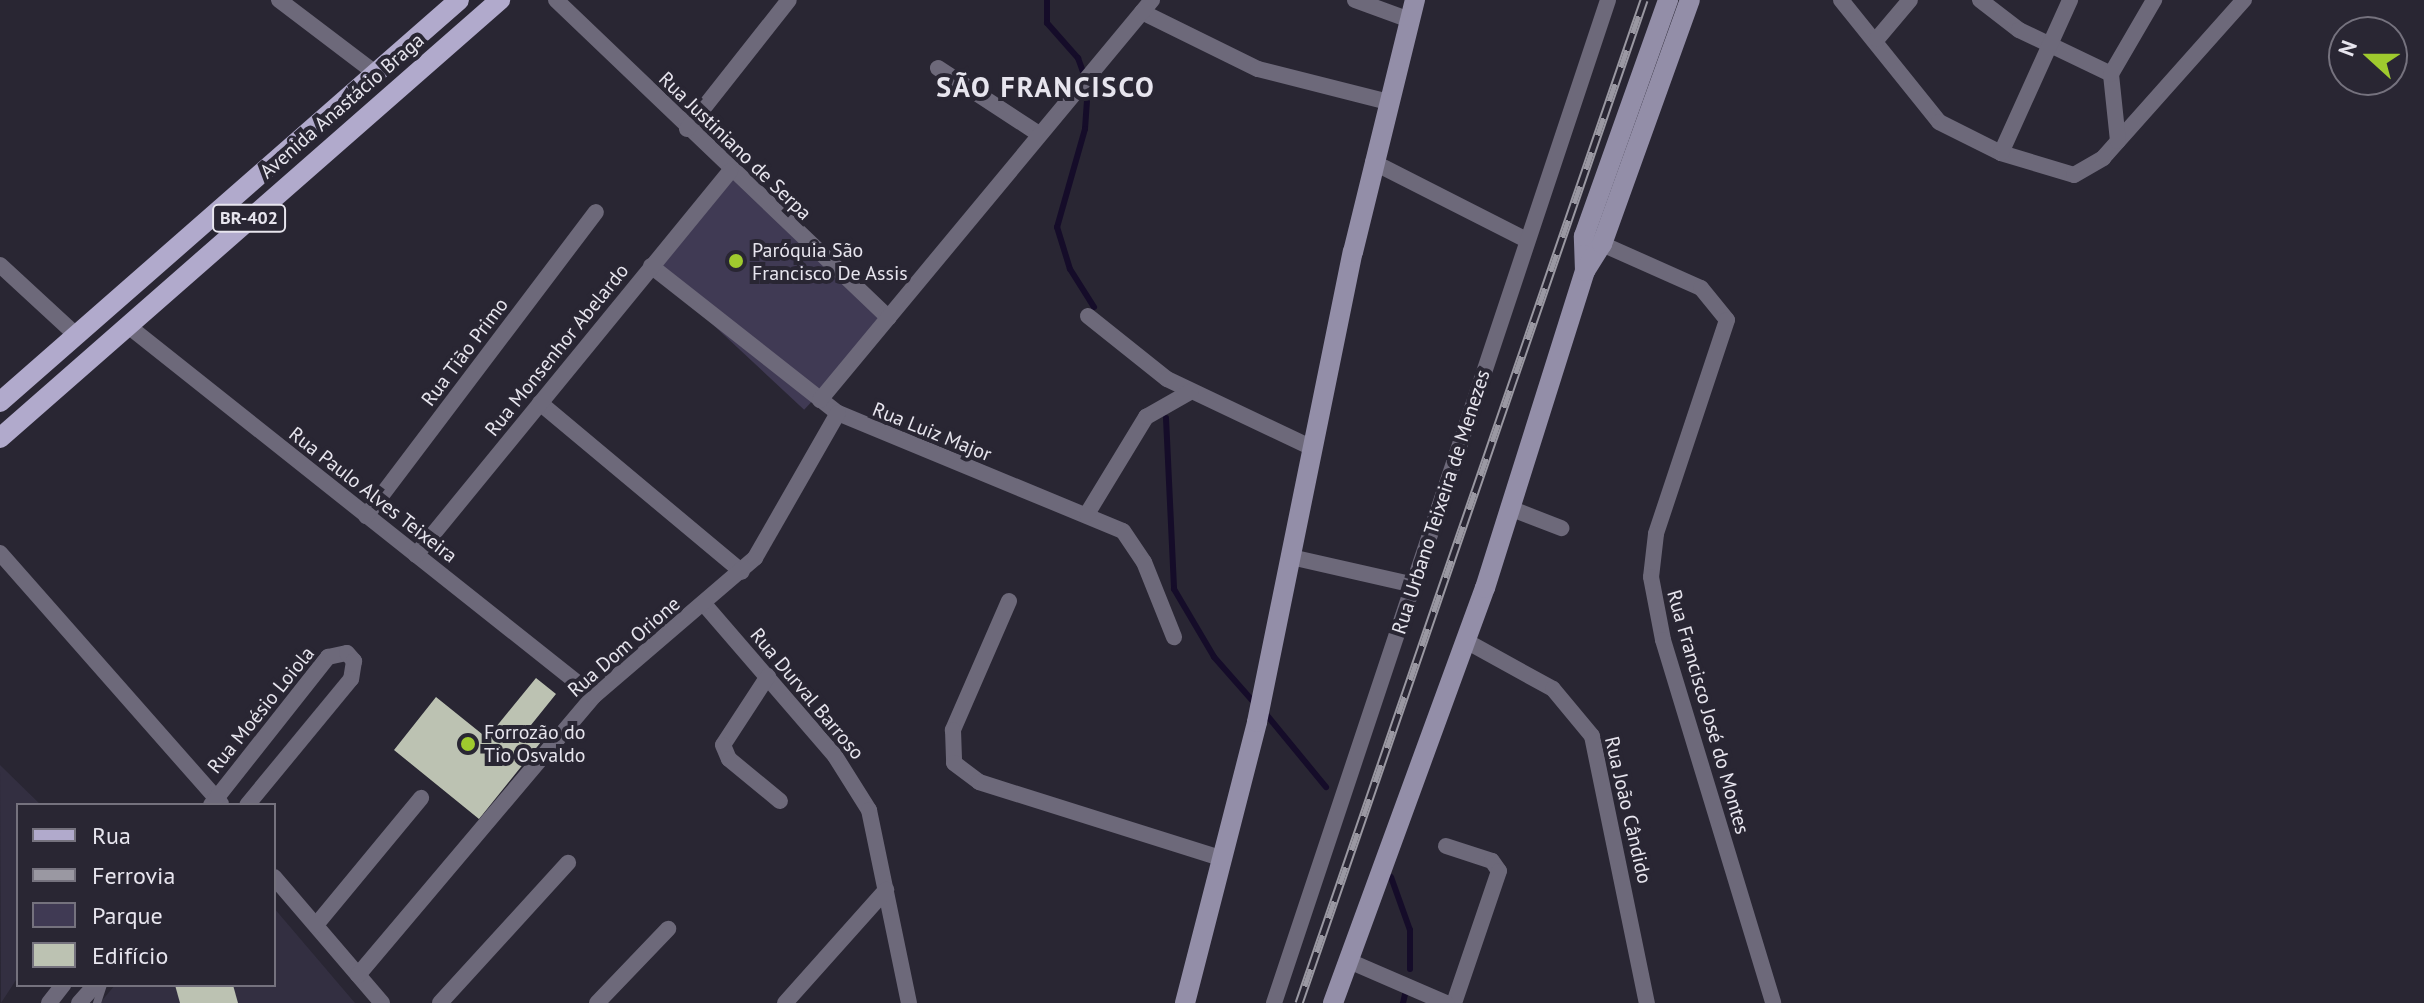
<!DOCTYPE html>
<meta charset="utf-8">
<style>
body{margin:0}
#map{position:relative;width:2424px;height:1003px;overflow:hidden;background:#292633;font-family:"PT Sans",sans-serif}
div>[style]{position:absolute}
[style*='--x']{left:calc(var(--x)*1px);top:calc(var(--y)*1px);width:calc(var(--w)*1px);rotate:calc(var(--a)*1deg)}
.built>*{inset:0;background:#332f41}
.green>*{inset:0;background:#403a54;transform-origin:0 0}
.stream>*{height:6px;margin:-3px;padding:0 3px;transform-origin:3px;border-radius:3px;background:#150c29}
.building>*{inset:0;background:#bcc2b2}
.lane>*{height:8px;margin:-4px;padding:0 4px;transform-origin:4px;border-radius:4px;background:#6d697a}
.street>*{height:16px;margin:-8px;padding:0 8px;transform-origin:8px;border-radius:8px;background:#6d697a}
.secondary>*{height:20px;margin:-10px;padding:0 10px;transform-origin:10px;border-radius:10px;background:#938ea8}
.primary>*{height:20px;margin:-10px;padding:0 10px;transform-origin:10px;border-radius:10px;background:#b1aacc}
.rail>*{height:9px;margin-top:-4.5px;transform-origin:0;background:repeating-linear-gradient(90deg,#292633 0 18px,#9a98a2 0 36px);box-sizing:border-box;border-block:2px solid #9a98a2}
.dots>*{width:22px;height:22px;translate:-50% -50%;box-sizing:border-box;border:4px solid #292633;border-radius:50%}
span{translate:-50% -50%;white-space:nowrap;text-align:center;line-height:1.15;-webkit-text-stroke:8px #292633;paint-order:stroke}
.shield-label span{padding:2px 6px;background:#292633;border:2px solid;border-radius:6px;-webkit-text-stroke-width:0}
.shield-label{font-size:18px;color:#e7e5ee;font-weight:700}
.street-label{font-size:20px;color:#e7e5ee}
.poi-label{font-size:20px;color:#e7e5ee}
.left{translate:0 -50%;text-align:left}
.district-label{font-size:28px;color:#e7e5ee;font-weight:700;letter-spacing:2px}
.legend{position:absolute;left:16px;top:803px;width:260px;height:184px;box-sizing:border-box;background:#292633;border:2px solid #75727e;margin:0;padding:10px 14px;list-style:none;font-size:24px;color:#e7e5ee}
.legend li{display:flex;align-items:center;gap:16px;height:40px}
.legend b{width:40px;border:2px solid #75727e}
.north{position:absolute;left:2328px;top:16px;width:80px;height:80px;box-sizing:border-box;background:#292633;border:2px solid #75727e;border-radius:50%;rotate:291deg;font-size:22px;font-weight:700;line-height:32px;text-align:center;color:#e7e5ee}
.north::after{content:'';display:block;margin:auto;width:28px;height:36px;background:#9fca2e;clip-path:polygon(50% 0,100% 100%,50% 72%,0 100%)}
</style>
<div id="map">
<div class="built">
<div style="clip-path:polygon(0 765px,41px 805px,18px 805px,18px 977px,1px 1003px)"></div>
<div style="clip-path:polygon(274px 908px,355px 1003px,100px 1003px,115px 985px,274px 985px)"></div>
</div>
<div class="green">
<div style="left:730px;top:171px;width:217px;height:124px;rotate:43deg"></div>
</div>
<div class="stream">
<div style="--x:1047;--y:0;--w:23;--a:90"></div>
<div style="--x:1047;--y:23;--w:47;--a:48.5"></div>
<div style="--x:1078;--y:58;--w:30;--a:70"></div>
<div style="--x:1088;--y:86;--w:43;--a:94"></div>
<div style="--x:1085;--y:129;--w:102;--a:105.9"></div>
<div style="--x:1057;--y:227;--w:44;--a:72.8"></div>
<div style="--x:1070;--y:269;--w:45;--a:57.7"></div>
<div style="--x:1166;--y:418;--w:171;--a:87.3"></div>
<div style="--x:1174;--y:589;--w:79;--a:59.5"></div>
<div style="--x:1214;--y:657;--w:65;--a:48.7"></div>
<div style="--x:1265;--y:713;--w:96;--a:50.5"></div>
<div style="--x:1391;--y:877;--w:56;--a:70.3"></div>
<div style="--x:1410;--y:930;--w:39;--a:90"></div>
<div style="--x:1403;--y:1003;--w:13;--a:-77"></div>
</div>
<div class="building">
<div style="clip-path:polygon(536px 678px,556px 694px,531px 725px,545px 737px,479px 819px,394px 750px,436px 697px,487px 738px)"></div>
<div style="clip-path:polygon(175px 985px,233px 985px,238px 1003px,180px 1003px)"></div>
</div>
<div class="lane">
<div style="--x:97;--y:1003;--w:19;--a:-72"></div>
</div>
<div class="street">
<div style="--x:279;--y:0;--w:121;--a:37.2"></div>
<div style="--x:556;--y:0;--w:460;--a:43.7"></div>
<div style="--x:1355;--y:0;--w:59;--a:20"></div>
<div style="--x:1841;--y:0;--w:156;--a:51.2"></div>
<div style="--x:1939;--y:122;--w:69;--a:26.6"></div>
<div style="--x:2001;--y:153;--w:76;--a:16.8"></div>
<div style="--x:2074;--y:175;--w:34;--a:-30"></div>
<div style="--x:2103;--y:158;--w:212;--a:-48.3"></div>
<div style="--x:1980;--y:0;--w:49;--a:37.6"></div>
<div style="--x:2019;--y:30;--w:102;--a:25.6"></div>
<div style="--x:1142;--y:12;--w:129;--a:26.2"></div>
<div style="--x:1258;--y:69;--w:134;--a:14.2"></div>
<div style="--x:1877;--y:39;--w:51;--a:-49.8"></div>
<div style="--x:938;--y:68;--w:121;--a:33.2"></div>
<div style="--x:687;--y:129;--w:164;--a:-51.7"></div>
<div style="--x:2118;--y:141;--w:67;--a:-96"></div>
<div style="--x:2111;--y:74;--w:86;--a:-59.8"></div>
<div style="--x:2001;--y:153;--w:168;--a:-65.7"></div>
<div style="--x:1373;--y:162;--w:173;--a:26.9"></div>
<div style="--x:1593;--y:240;--w:118;--a:24"></div>
<div style="--x:1701;--y:288;--w:41;--a:50.9"></div>
<div style="--x:1727;--y:320;--w:225;--a:108.4"></div>
<div style="--x:1656;--y:534;--w:43;--a:96.6"></div>
<div style="--x:1651;--y:577;--w:64;--a:79.2"></div>
<div style="--x:1663;--y:640;--w:379;--a:73.1"></div>
<div style="--x:0;--y:265;--w:102;--a:42.6"></div>
<div style="--x:651;--y:266;--w:238;--a:38.2"></div>
<div style="--x:838;--y:413;--w:308;--a:22.5"></div>
<div style="--x:1123;--y:531;--w:37;--a:56"></div>
<div style="--x:1144;--y:562;--w:81;--a:68.2"></div>
<div style="--x:1088;--y:316;--w:101;--a:38.6"></div>
<div style="--x:1167;--y:379;--w:161;--a:25.4"></div>
<div style="--x:127;--y:325;--w:596;--a:38.46"></div>
<div style="--x:820;--y:400;--w:520;--a:-50.31"></div>
<div style="--x:540;--y:403;--w:263;--a:39.9"></div>
<div style="--x:1512;--y:509;--w:53;--a:21.2"></div>
<div style="--x:1087;--y:514;--w:114;--a:-58.7"></div>
<div style="--x:1146;--y:417;--w:51;--a:-29.6"></div>
<div style="--x:366;--y:516;--w:381;--a:-52.9"></div>
<div style="--x:0;--y:553;--w:334;--a:48.6"></div>
<div style="--x:416;--y:555;--w:496;--a:-50.7"></div>
<div style="--x:1291;--y:557;--w:126;--a:12.8"></div>
<div style="--x:1009;--y:601;--w:141;--a:113.5"></div>
<div style="--x:953;--y:730;--w:33;--a:88"></div>
<div style="--x:954;--y:763;--w:31;--a:37"></div>
<div style="--x:979;--y:782;--w:256;--a:17.5"></div>
<div style="--x:704;--y:604;--w:201;--a:49.2"></div>
<div style="--x:835;--y:756;--w:64;--a:57.8"></div>
<div style="--x:869;--y:810;--w:197;--a:78.3"></div>
<div style="--x:1466;--y:641;--w:99;--a:28.9"></div>
<div style="--x:1553;--y:689;--w:61;--a:50.3"></div>
<div style="--x:1592;--y:736;--w:273;--a:78.4"></div>
<div style="--x:768;--y:676;--w:82;--a:123.1"></div>
<div style="--x:723;--y:745;--w:15;--a:67"></div>
<div style="--x:729;--y:759;--w:66;--a:39.5"></div>
<div style="--x:211;--y:805;--w:189;--a:-51.7"></div>
<div style="--x:328;--y:657;--w:19;--a:-12"></div>
<div style="--x:347;--y:653;--w:11;--a:49"></div>
<div style="--x:354;--y:661;--w:18;--a:99"></div>
<div style="--x:351;--y:679;--w:163;--a:129.5"></div>
<div style="--x:1446;--y:846;--w:48;--a:18.1"></div>
<div style="--x:1492;--y:861;--w:12;--a:55"></div>
<div style="--x:1499;--y:871;--w:139;--a:108.8"></div>
<div style="--x:274;--y:877;--w:166;--a:49.4"></div>
<div style="--x:316;--y:925;--w:165;--a:-50.4"></div>
<div style="--x:1349;--y:961;--w:106;--a:23.4"></div>
<div style="--x:358;--y:975;--w:365;--a:-49.8"></div>
<div style="--x:594;--y:696;--w:212;--a:-40.6"></div>
<div style="--x:755;--y:558;--w:167;--a:-60.2"></div>
<div style="--x:49;--y:1003;--w:23;--a:-52"></div>
<div style="--x:79;--y:1003;--w:24;--a:-48"></div>
<div style="--x:440;--y:1003;--w:190;--a:-47.6"></div>
<div style="--x:597;--y:1003;--w:103;--a:-46.2"></div>
<div style="--x:785;--y:1003;--w:152;--a:-48.2"></div>
<div style="--x:1274;--y:1003;--w:1057;--a:-71.58"></div>
</div>
<div class="secondary">
<div style="--x:1585;--y:271;--w:35;--a:-92"></div>
<div style="--x:1584;--y:236;--w:251;--a:-70.4"></div>
<div style="--x:1185;--y:1003;--w:290;--a:-75.6"></div>
<div style="--x:1257;--y:722;--w:480;--a:-78.5"></div>
<div style="--x:1353;--y:252;--w:260;--a:-76.2"></div>
<div style="--x:1333;--y:1003;--w:442;--a:-69.9"></div>
<div style="--x:1485;--y:588;--w:332;--a:-72.5"></div>
<div style="--x:1585;--y:271;--w:32;--a:-58"></div>
<div style="--x:1602;--y:244;--w:259;--a:-70.2"></div>
</div>
<div class="primary">
<div style="--x:0;--y:402;--w:610;--a:-41.21"></div>
<div style="--x:0;--y:438;--w:665;--a:-41.22"></div>
</div>
<div class="rail">
<div style="--x:1299;--y:1003;--w:1061;--a:-71.02"></div>
</div>
<div class="dots">
<div style="left:736px;top:261px;background:#9fca2e"></div>
<div style="left:468px;top:744px;background:#9fca2e"></div>
</div>
<div class="shield-label">
<span style="left:249px;top:218px">BR-402</span>
</div>
<div class="street-label">
<span style="left:342px;top:106px;rotate:-41deg">Avenida Anastácio Braga</span>
<span style="left:735px;top:146px;rotate:44deg">Rua Justiniano de Serpa</span>
<span style="left:557px;top:350px;rotate:-51deg">Rua Monsenhor Abelardo</span>
<span style="left:465px;top:352px;rotate:-53deg">Rua Tião Primo</span>
<span style="left:932px;top:432px;rotate:22deg">Rua Luiz Major</span>
<span style="left:373px;top:495px;rotate:38deg">Rua Paulo Alves Teixeira</span>
<span style="left:1441px;top:502px;rotate:-72deg">Rua Urbano Teixeira de Menezes</span>
<span style="left:624px;top:647px;rotate:-41deg">Rua Dom Orione</span>
<span style="left:807px;top:694px;rotate:50deg">Rua Durval Barroso</span>
<span style="left:261px;top:710px;rotate:-51deg">Rua Moésio Loiola</span>
<span style="left:1708px;top:712px;rotate:74deg">Rua Francisco José do Montes</span>
<span style="left:1628px;top:810px;rotate:77deg">Rua João Cândido</span>
</div>
<div class="poi-label">
<span class="left" style="left:752px;top:262px">Paróquia São<br>Francisco De Assis</span>
<span class="left" style="left:484px;top:744px">Forrozão do<br>Tio Osvaldo</span>
</div>
<div class="district-label">
<span style="left:1046px;top:87px">SÃO FRANCISCO</span>
</div>
<ul class="legend">
<li><b style="height:10px;background:#b1aacc"></b>Rua</li>
<li><b style="height:10px;background:#9a98a2"></b>Ferrovia</li>
<li><b style="height:22px;background:#403a54"></b>Parque</li>
<li><b style="height:22px;background:#bcc2b2"></b>Edifício</li>
</ul>
<div class="north">N</div>
</div>
